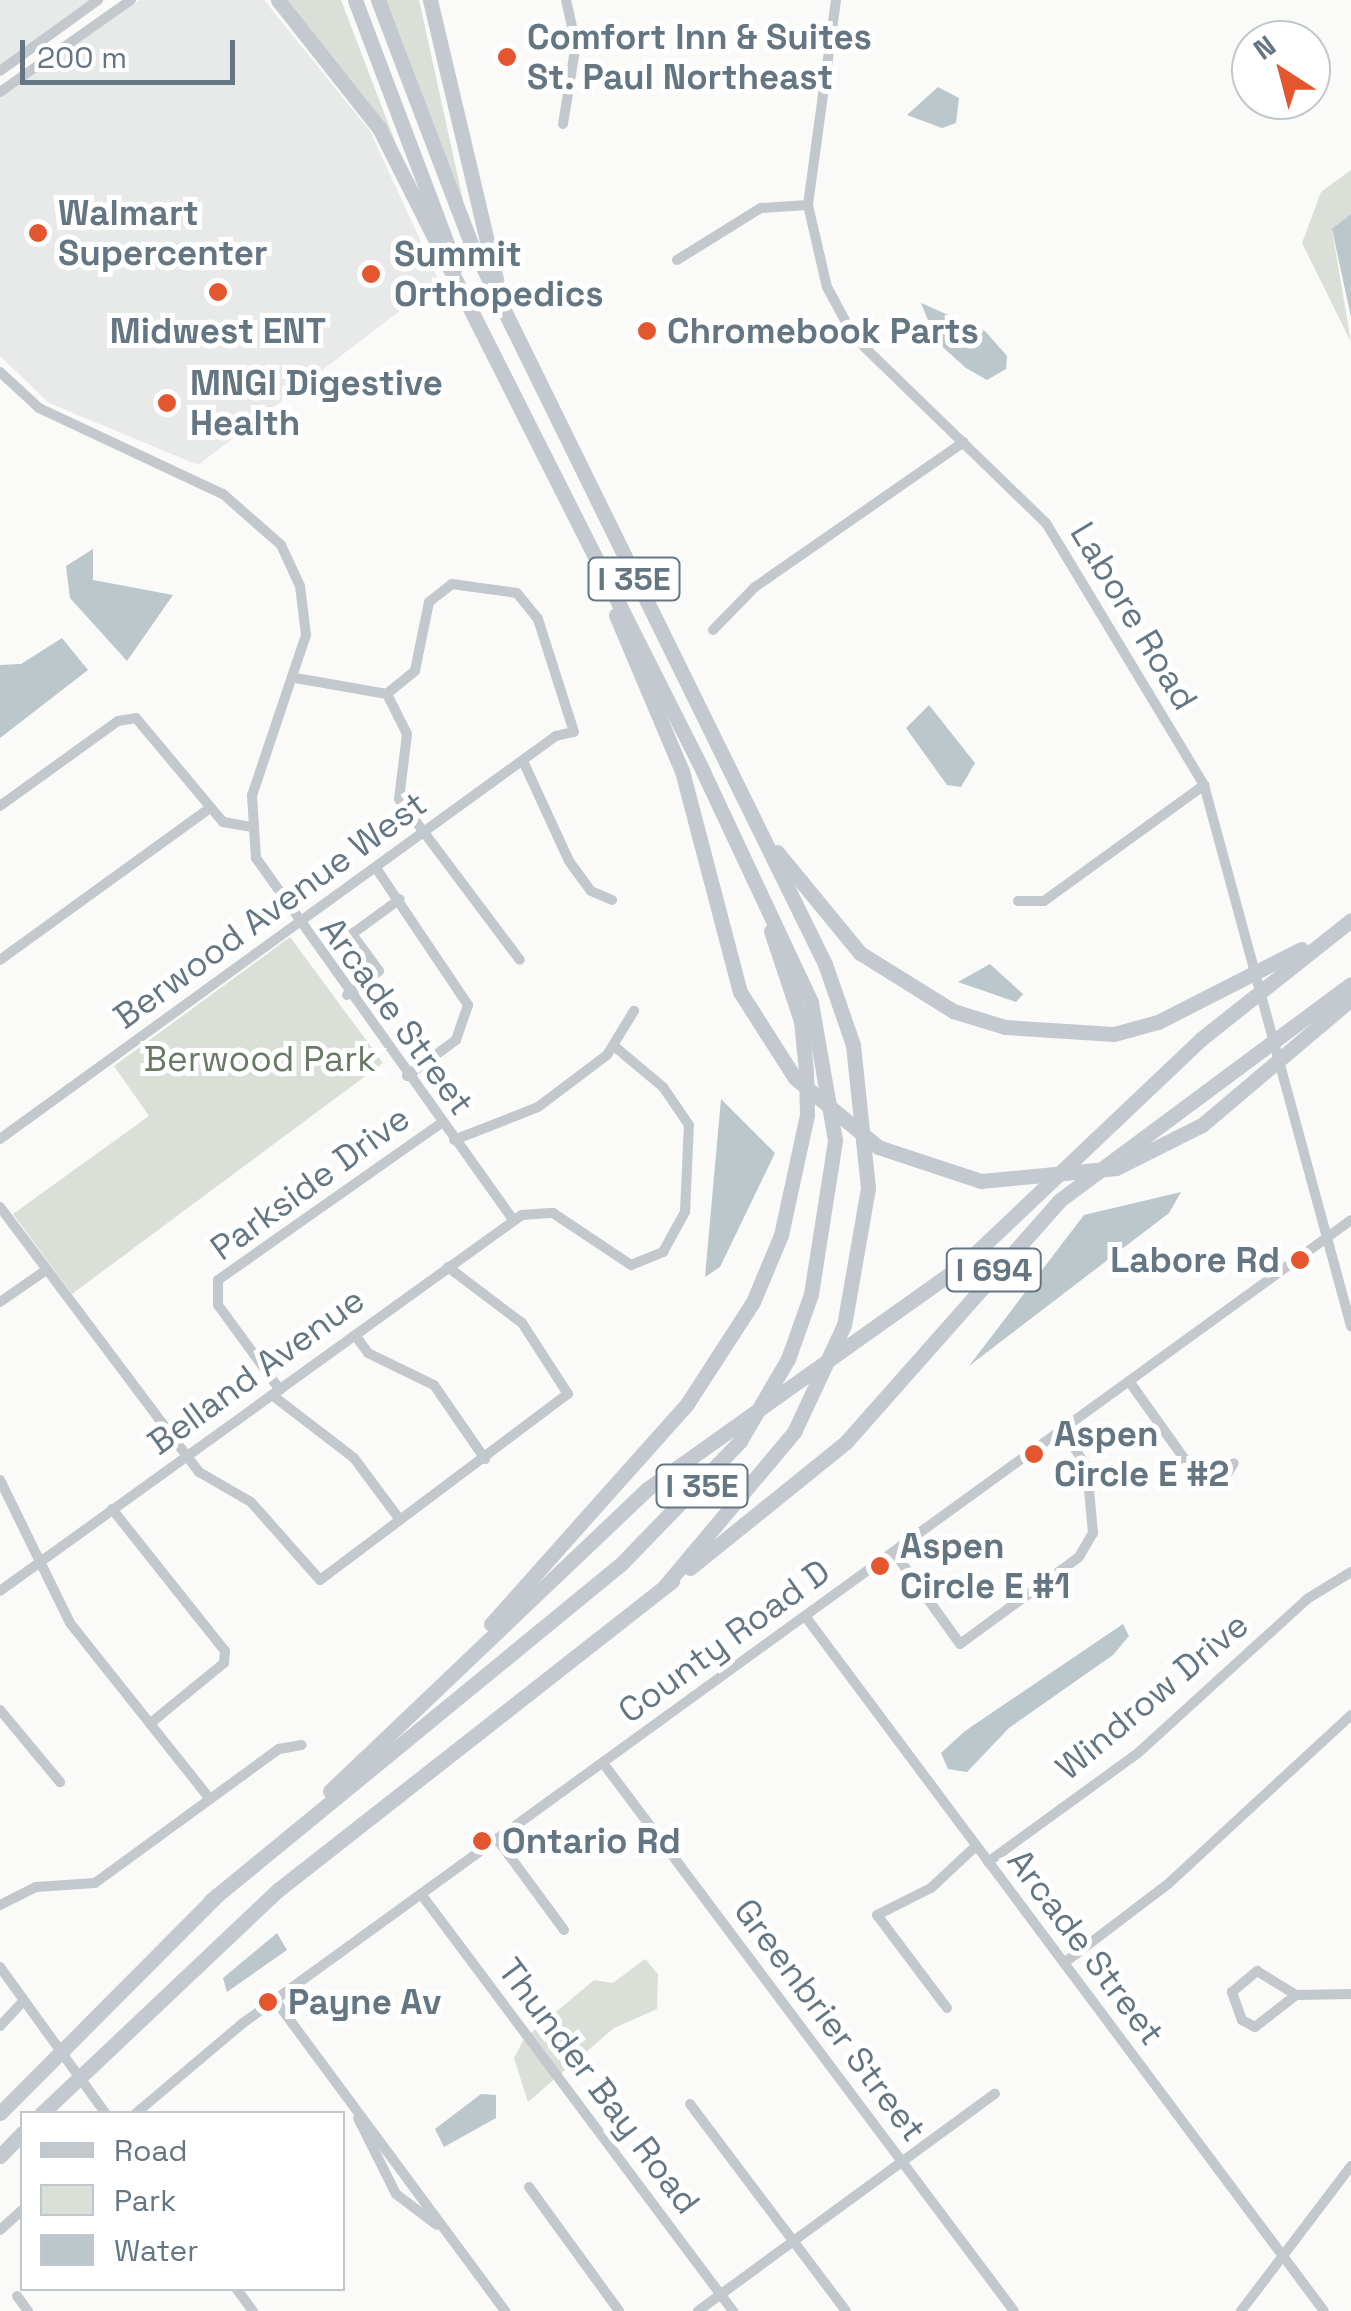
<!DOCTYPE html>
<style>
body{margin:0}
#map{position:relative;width:1351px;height:2311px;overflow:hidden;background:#fafaf8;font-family:"Space Grotesk",sans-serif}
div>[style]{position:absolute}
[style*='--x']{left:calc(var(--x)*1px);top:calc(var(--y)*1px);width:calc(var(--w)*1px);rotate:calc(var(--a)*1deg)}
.built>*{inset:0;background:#e8e9e9}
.green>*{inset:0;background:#dadfd7}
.water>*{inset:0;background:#bbc7cb}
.minor>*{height:10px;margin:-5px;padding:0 5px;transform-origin:5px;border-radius:5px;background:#c3c8cc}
.highway>*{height:15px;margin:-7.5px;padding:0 7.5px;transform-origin:7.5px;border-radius:7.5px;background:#c3c9ce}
.dots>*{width:28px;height:28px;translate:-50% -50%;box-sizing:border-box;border:5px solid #fff;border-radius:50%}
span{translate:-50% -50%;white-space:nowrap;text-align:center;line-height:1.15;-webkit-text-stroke:10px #fff;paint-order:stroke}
.shield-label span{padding:2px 8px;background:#fff;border:2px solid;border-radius:8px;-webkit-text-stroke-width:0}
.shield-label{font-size:32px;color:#657683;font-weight:700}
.poi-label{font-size:35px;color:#657683;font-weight:700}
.left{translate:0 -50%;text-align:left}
.right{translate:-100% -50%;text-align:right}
.street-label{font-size:35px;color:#657683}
.park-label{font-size:35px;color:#687a64}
.legend{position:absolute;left:20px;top:2111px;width:325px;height:180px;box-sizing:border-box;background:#fff;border:2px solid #c1c8cd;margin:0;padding:12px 18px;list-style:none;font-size:30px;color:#657683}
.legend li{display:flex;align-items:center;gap:20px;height:50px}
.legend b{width:50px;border:2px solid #c1c8cd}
.north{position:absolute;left:1231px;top:20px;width:100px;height:100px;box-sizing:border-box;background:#fff;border:2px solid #c1c8cd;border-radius:50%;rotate:324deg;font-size:28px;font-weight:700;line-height:40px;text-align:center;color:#657683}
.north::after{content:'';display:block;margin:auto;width:35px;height:45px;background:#e4572e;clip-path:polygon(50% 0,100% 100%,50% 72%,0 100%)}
.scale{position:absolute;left:20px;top:40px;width:215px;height:45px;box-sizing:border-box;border:5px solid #657683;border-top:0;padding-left:12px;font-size:30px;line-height:35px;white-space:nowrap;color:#657683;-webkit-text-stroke:8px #fff;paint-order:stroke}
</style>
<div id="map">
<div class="built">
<div style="clip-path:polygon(0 0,92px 0,0 67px)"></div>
<div style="clip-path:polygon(140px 0,264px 0,370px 131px,439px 281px,198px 465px,49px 403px,0 356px,0 93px)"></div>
</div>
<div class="green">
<div style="clip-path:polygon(287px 0,341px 0,401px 157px,360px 95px)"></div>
<div style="clip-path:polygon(386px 0,419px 0,465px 209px)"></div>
<div style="clip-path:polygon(1351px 170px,1351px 214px,1332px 230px,1351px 342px,1302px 243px,1321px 192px)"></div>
<div style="clip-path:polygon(290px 937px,383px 1063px,72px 1294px,13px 1214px,149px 1116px,114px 1066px)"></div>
<div style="clip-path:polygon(645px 1959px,658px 1974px,657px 2009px,614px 2028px,528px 2102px,514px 2058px,524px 2039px,594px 1980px,613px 1983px)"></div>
</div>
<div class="water">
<div style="clip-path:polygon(938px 87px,959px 98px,956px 123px,942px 128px,907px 115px)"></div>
<div style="clip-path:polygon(1351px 214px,1351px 317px,1332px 229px)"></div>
<div style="clip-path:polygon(921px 303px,985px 331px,1007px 356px,1006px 369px,987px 380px,966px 368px,937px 342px)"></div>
<div style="clip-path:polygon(93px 549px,93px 580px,173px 595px,127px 661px,70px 598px,66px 566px)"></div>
<div style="clip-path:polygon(62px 638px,88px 670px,0 738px,0 665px,21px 664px)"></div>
<div style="clip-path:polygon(929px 705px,975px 763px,961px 787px,947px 785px,906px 728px)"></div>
<div style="clip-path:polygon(990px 964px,1023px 994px,1016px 1002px,958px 982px)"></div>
<div style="clip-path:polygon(721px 1099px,775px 1153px,720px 1267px,705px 1277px)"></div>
<div style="clip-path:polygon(1181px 1192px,1169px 1213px,969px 1366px,1084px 1215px)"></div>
<div style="clip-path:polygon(1123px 1624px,1129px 1636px,1113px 1655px,1009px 1728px,967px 1772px,948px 1769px,941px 1753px,965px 1731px)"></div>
<div style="clip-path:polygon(277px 1933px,287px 1950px,227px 1992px,223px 1978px)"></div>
<div style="clip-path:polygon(481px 2094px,496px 2095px,496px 2118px,444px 2147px,435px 2129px)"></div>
</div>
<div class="minor">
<div style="--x:836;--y:0;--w:207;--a:97.8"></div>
<div style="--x:808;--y:205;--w:84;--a:77"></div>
<div style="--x:827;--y:287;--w:57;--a:61.6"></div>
<div style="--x:854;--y:337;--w:267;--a:44.1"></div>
<div style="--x:1046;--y:523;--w:306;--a:58.9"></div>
<div style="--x:1204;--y:785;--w:561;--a:74.8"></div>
<div style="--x:0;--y:71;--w:121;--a:-35.9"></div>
<div style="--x:0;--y:92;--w:160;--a:-35.1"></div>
<div style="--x:563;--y:124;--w:81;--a:-80.8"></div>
<div style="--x:576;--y:44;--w:45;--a:-102.8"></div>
<div style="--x:677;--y:260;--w:99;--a:-31.8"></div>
<div style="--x:761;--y:208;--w:47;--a:-3.7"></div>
<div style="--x:0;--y:372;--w:53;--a:42.7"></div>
<div style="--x:39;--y:408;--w:203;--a:25.1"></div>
<div style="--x:223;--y:494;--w:77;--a:41.3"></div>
<div style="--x:281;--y:545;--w:45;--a:65.1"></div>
<div style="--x:300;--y:586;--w:49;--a:83"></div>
<div style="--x:306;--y:635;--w:169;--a:108.6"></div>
<div style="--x:252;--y:795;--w:63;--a:86.4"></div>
<div style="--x:256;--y:858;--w:444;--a:54.6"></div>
<div style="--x:713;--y:630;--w:60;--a:-45.7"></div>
<div style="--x:755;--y:587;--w:254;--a:-34.8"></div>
<div style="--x:387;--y:694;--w:45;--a:63.4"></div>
<div style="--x:407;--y:734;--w:65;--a:97"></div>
<div style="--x:399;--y:799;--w:201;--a:53.1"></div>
<div style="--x:523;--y:761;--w:110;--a:65.3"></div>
<div style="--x:569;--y:861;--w:37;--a:54"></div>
<div style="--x:591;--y:891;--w:23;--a:23"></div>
<div style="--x:0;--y:806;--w:145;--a:-35.8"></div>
<div style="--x:118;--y:721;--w:18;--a:-9"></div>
<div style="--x:136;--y:718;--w:136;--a:50.1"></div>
<div style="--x:223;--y:822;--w:27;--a:10"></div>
<div style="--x:376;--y:868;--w:165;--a:56.1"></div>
<div style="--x:468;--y:1005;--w:37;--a:109"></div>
<div style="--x:456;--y:1040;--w:61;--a:143.7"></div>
<div style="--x:1018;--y:901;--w:26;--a:0"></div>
<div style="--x:1044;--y:901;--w:198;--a:-35.9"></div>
<div style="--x:0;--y:960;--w:259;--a:-35.9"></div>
<div style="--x:347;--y:995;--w:40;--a:-37"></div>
<div style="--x:379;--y:971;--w:46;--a:-126.1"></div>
<div style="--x:352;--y:934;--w:59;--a:-36.1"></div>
<div style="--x:0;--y:1139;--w:687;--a:-35.94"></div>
<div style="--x:556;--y:736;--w:18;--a:-13"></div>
<div style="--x:574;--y:732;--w:119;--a:-107.7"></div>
<div style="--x:538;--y:619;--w:33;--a:-129"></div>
<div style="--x:517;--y:593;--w:66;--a:-172.1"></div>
<div style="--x:452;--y:584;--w:29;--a:142"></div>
<div style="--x:429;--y:602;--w:70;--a:101.5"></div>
<div style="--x:415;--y:671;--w:36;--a:141"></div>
<div style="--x:387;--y:694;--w:93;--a:-170.1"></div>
<div style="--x:454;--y:1140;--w:90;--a:-21.4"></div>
<div style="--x:538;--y:1107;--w:86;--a:-37"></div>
<div style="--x:607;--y:1055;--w:52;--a:-58.5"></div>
<div style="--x:0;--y:1207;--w:331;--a:53.1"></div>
<div style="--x:199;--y:1472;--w:60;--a:30"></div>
<div style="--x:251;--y:1502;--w:104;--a:48.5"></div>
<div style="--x:320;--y:1580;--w:310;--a:-36.9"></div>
<div style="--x:568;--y:1394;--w:85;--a:-122.9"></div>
<div style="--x:522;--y:1323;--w:93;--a:-142.9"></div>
<div style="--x:0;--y:1302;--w:56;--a:-34.8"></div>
<div style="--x:355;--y:1335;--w:22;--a:54"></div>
<div style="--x:368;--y:1353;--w:73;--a:25.9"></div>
<div style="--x:434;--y:1385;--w:90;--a:55.4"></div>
<div style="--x:1129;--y:1381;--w:123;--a:54.6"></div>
<div style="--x:1200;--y:1481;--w:22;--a:3"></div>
<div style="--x:1222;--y:1482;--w:22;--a:-58"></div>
<div style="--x:280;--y:1390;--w:105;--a:-126.1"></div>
<div style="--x:218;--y:1305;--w:25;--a:-90"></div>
<div style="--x:218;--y:1280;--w:273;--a:-35.1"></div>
<div style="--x:272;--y:1395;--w:103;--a:37.5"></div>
<div style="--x:354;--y:1458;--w:77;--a:53.4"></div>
<div style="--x:0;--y:1480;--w:159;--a:63.9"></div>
<div style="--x:70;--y:1623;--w:225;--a:51.5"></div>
<div style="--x:112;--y:1509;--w:181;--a:51.5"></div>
<div style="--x:225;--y:1651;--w:12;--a:95"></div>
<div style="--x:224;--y:1663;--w:93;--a:140.7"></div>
<div style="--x:894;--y:1552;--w:113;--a:54.3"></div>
<div style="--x:960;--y:1644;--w:147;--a:-36.2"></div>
<div style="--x:1079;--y:1557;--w:28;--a:-60"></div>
<div style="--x:1093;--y:1533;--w:65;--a:-95.3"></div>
<div style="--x:1087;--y:1468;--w:46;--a:-121.6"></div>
<div style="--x:0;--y:1591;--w:643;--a:-35.77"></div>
<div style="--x:522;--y:1215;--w:31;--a:-4"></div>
<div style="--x:553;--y:1213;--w:94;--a:33.7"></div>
<div style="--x:631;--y:1265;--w:35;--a:-22"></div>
<div style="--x:663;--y:1252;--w:46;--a:-61.2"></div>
<div style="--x:685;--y:1212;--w:87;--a:-87.4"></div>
<div style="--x:689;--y:1125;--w:46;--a:-124.4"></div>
<div style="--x:663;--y:1087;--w:64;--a:-140.1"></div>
<div style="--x:805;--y:1616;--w:867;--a:53.25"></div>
<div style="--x:0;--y:1710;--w:94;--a:50.2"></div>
<div style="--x:603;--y:1763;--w:685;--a:53.13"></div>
<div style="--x:497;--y:1839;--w:113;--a:53.6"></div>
<div style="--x:988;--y:1862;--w:185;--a:-36"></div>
<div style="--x:1138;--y:1753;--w:229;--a:-42.3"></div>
<div style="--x:1307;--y:1599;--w:52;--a:-31.5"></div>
<div style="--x:421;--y:1894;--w:521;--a:53.2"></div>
<div style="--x:0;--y:1905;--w:40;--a:-26.6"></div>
<div style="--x:36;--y:1887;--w:59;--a:-3.9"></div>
<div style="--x:95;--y:1883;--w:228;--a:-36.1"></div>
<div style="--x:279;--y:1749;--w:23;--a:-10"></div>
<div style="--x:1064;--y:1963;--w:131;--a:-37.2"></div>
<div style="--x:1168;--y:1884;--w:249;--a:-42.7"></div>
<div style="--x:0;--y:1967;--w:181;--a:54.2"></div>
<div style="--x:1296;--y:1995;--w:52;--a:142"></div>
<div style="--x:1255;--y:2027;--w:15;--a:-152"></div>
<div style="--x:1242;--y:2020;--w:30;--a:-110"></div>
<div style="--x:1232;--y:1992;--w:33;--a:-40"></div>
<div style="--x:1257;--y:1971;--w:46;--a:31.6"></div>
<div style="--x:1296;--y:1995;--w:55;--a:-1"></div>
<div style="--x:275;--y:2000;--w:387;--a:53.5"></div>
<div style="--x:947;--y:2008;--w:116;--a:-127"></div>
<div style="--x:877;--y:1915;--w:60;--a:-26.6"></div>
<div style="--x:931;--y:1888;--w:62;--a:-43"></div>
<div style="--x:0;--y:2026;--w:35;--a:-47"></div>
<div style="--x:690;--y:2104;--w:259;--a:53"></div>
<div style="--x:135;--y:2114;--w:141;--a:-40.1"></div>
<div style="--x:243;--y:2023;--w:1368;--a:-35.93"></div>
<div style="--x:358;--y:2118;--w:85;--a:63.4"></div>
<div style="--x:396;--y:2194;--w:51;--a:37.1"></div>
<div style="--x:529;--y:2187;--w:153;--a:54"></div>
<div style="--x:0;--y:2230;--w:30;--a:-42"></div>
<div style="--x:236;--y:2288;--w:29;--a:54"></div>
<div style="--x:17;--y:2296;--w:19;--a:54"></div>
<div style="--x:698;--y:2311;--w:368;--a:-36.2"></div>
<div style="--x:1241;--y:2311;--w:182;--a:-52.8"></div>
</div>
<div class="highway">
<div style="--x:355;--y:0;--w:285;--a:69.3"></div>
<div style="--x:378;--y:0;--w:260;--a:69.1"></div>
<div style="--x:471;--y:243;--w:803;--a:63.85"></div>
<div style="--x:825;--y:964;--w:86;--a:70.9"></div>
<div style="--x:853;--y:1045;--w:144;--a:84"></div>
<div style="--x:868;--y:1188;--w:139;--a:99.9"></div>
<div style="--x:844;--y:1325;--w:118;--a:115"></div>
<div style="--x:794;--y:1432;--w:202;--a:130"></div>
<div style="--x:430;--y:0;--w:288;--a:76.7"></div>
<div style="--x:616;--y:615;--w:169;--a:67.1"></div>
<div style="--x:682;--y:771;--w:228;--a:75.3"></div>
<div style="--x:740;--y:992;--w:102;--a:57.4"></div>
<div style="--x:795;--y:1078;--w:108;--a:39.7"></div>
<div style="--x:878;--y:1147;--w:108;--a:18.3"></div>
<div style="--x:981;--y:1181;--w:136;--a:-5.5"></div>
<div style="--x:1116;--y:1168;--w:96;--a:-26.6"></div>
<div style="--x:1202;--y:1125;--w:195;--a:-40.2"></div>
<div style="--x:777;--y:852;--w:131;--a:50.6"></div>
<div style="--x:860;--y:953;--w:110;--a:31.9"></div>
<div style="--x:953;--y:1011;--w:54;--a:17.1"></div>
<div style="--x:1005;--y:1027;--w:109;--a:3.7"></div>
<div style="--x:1114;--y:1034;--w:46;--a:-15.3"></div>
<div style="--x:1158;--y:1022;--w:161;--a:-27"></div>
<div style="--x:690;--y:1568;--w:201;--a:-38.9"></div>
<div style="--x:846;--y:1442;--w:323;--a:-48.5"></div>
<div style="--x:1060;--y:1200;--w:362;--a:-36.6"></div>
<div style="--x:491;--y:1624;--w:295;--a:-48.3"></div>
<div style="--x:687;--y:1404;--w:121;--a:-57.1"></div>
<div style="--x:753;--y:1302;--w:73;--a:-67.3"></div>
<div style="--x:781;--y:1235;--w:123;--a:-77.8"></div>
<div style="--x:807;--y:1115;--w:44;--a:-91.3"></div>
<div style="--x:806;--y:1071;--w:50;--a:-95.7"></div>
<div style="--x:801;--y:1021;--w:95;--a:-108.4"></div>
<div style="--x:330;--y:1791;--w:438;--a:-43.6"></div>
<div style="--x:647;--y:1489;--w:389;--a:-35.4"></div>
<div style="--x:964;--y:1264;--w:327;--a:-43.5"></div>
<div style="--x:1201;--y:1039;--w:191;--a:-38.4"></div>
<div style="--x:210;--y:1901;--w:531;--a:-39.35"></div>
<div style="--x:621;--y:1564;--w:171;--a:-45.9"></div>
<div style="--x:740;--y:1441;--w:95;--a:-59.7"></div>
<div style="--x:788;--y:1359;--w:69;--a:-70.5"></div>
<div style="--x:811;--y:1294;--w:156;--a:-81.1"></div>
<div style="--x:835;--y:1140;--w:140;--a:-99.9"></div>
<div style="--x:811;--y:1002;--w:255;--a:-115.1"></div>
<div style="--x:703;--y:771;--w:720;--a:-116.74"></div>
<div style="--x:379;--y:128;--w:163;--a:-128.3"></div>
<div style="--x:0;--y:2113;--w:308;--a:-45.1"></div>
<div style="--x:41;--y:2114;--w:326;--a:-43.4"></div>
<div style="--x:278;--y:1890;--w:501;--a:-38.11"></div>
<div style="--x:0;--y:2156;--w:32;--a:-46"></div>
</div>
<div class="dots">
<div style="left:507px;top:57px;background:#e4572e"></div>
<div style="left:38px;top:233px;background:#e4572e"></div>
<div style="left:371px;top:274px;background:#e4572e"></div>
<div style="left:218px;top:292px;background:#e4572e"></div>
<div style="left:647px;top:331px;background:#e4572e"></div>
<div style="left:167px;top:403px;background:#e4572e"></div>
<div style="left:1300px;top:1260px;background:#e4572e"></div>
<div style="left:1034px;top:1454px;background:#e4572e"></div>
<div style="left:880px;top:1566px;background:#e4572e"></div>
<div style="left:482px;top:1841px;background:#e4572e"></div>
<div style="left:268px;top:2002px;background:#e4572e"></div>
</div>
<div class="shield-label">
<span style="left:634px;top:579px">I 35E</span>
<span style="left:994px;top:1270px">I 694</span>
<span style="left:702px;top:1486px">I 35E</span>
</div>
<div class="poi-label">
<span class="left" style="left:527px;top:57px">Comfort Inn &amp; Suites<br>St. Paul Northeast</span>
<span class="left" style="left:58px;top:233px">Walmart<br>Supercenter</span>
<span class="left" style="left:394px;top:274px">Summit<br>Orthopedics</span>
<span style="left:218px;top:331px">Midwest ENT</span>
<span class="left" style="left:667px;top:331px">Chromebook Parts</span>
<span class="left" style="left:190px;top:403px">MNGI Digestive<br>Health</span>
<span class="right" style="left:1280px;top:1260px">Labore Rd</span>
<span class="left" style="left:1054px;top:1454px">Aspen<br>Circle E #2</span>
<span class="left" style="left:900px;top:1566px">Aspen<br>Circle E #1</span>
<span class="left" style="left:502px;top:1841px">Ontario Rd</span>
<span class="left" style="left:288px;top:2002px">Payne Av</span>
</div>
<div class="street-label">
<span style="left:1134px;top:616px;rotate:59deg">Labore Road</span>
<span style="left:270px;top:910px;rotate:-36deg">Berwood Avenue West</span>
<span style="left:397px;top:1016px;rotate:54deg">Arcade Street</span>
<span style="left:310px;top:1183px;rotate:-36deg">Parkside Drive</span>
<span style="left:256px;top:1371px;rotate:-36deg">Belland Avenue</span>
<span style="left:724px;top:1641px;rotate:-36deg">County Road D</span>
<span style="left:1152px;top:1696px;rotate:-40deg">Windrow Drive</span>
<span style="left:1086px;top:1947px;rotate:53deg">Arcade Street</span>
<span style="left:830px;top:2020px;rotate:53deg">Greenbrier Street</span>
<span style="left:599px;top:2086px;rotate:53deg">Thunder Bay Road</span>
</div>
<div class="park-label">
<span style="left:260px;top:1059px">Berwood Park</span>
</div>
<ul class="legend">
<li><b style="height:12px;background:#c3c8cc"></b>Road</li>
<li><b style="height:28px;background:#dadfd7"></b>Park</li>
<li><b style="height:28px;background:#bbc7cb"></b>Water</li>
</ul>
<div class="north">N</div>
<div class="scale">200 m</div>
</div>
